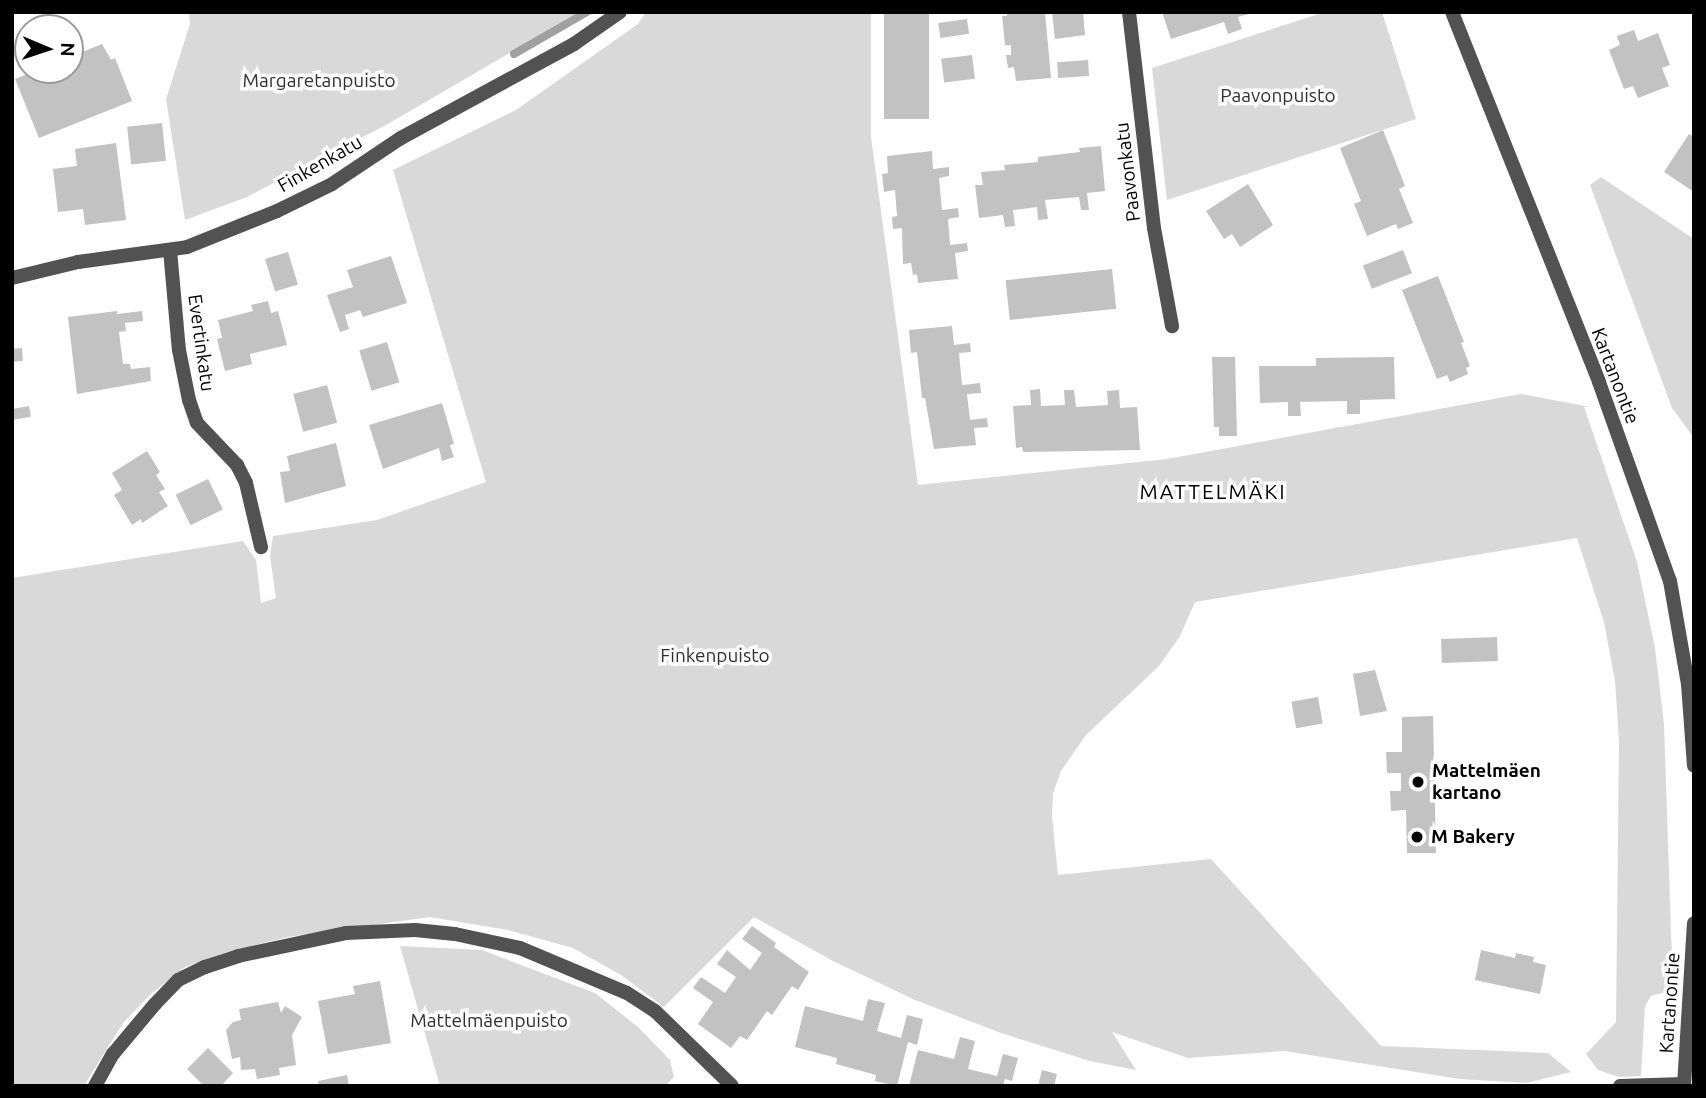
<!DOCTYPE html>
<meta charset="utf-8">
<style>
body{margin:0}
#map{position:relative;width:1706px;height:1098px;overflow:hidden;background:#fff;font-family:Ubuntu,sans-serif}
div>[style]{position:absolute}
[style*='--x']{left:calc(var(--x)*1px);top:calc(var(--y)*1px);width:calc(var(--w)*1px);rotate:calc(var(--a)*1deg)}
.green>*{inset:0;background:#d9d9d9}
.stream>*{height:8px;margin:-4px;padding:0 4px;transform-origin:4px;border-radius:4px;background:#a0a0a0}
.building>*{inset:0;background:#c2c2c2;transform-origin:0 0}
.minor>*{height:14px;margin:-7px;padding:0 7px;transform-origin:7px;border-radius:7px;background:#525252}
.tertiary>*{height:14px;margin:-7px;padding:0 7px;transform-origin:7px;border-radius:7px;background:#525252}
.dots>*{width:19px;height:19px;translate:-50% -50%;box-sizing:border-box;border:4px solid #fff;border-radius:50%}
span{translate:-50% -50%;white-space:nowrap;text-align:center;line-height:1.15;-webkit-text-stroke:7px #fff;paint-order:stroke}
.park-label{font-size:19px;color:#303030}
.street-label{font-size:19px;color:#000}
.poi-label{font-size:19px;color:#000;font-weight:700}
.left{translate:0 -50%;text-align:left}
.neighbourhood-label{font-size:21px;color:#000;letter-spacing:2px}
.frame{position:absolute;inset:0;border:14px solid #000;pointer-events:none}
.north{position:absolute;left:14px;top:14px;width:70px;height:70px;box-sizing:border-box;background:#fff;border:2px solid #999;border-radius:50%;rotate:92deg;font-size:19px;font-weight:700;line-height:28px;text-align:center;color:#000}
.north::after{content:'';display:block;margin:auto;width:24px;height:32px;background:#000;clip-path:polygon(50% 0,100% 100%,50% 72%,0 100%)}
</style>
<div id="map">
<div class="green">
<div style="clip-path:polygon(189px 12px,580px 12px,386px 125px,247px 197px,185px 220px,166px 99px,190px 24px)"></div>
<div style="clip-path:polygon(646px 12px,871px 12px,871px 137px,918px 485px,1167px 459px,1521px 394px,1590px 407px,1584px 407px,1637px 562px,1655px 648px,1664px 724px,1673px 990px,1651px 996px,1645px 1006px,1641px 1076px,1619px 1077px,1598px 1070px,1586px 1054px,1616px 1022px,1619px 741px,1615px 681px,1604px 622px,1577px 538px,1195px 602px,1180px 636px,1159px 666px,1086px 735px,1061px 771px,1053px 793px,1052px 816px,1058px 875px,1211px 859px,1381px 1046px,1548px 1053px,1571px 1072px,1527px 1083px,1460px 1079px,1284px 1051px,1188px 1058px,1112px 1032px,1136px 1070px,1090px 1061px,1001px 1033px,915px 1000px,833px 961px,754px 917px,664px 1007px,621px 975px,573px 948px,508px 930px,430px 917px,288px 937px,227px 952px,185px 967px,152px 993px,123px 1023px,84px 1086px,12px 1086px,12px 578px,243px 541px,256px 560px,261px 603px,276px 598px,270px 556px,273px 536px,377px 520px,486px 482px,393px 170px,516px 110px,638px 24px)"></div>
<div style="clip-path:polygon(1325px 12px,1382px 12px,1416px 119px,1167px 200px,1152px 68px)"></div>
<div style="clip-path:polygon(1601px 177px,1694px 239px,1694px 438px,1672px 408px,1590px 185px)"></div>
<div style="clip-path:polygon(400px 946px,482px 950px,595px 993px,638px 1027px,670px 1060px,674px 1077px,665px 1086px,440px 1086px)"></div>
</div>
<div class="stream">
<div style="--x:514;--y:54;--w:84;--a:-29.9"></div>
</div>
<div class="building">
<div style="left:884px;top:12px;width:45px;height:107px"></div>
<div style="clip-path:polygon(1007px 12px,1045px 12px,1051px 78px,1016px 81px,1014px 67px,1008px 68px,1006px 55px,1011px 55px,1011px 45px,1005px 45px,1002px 16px,1007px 16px)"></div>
<div style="clip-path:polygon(1052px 12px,1083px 12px,1085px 35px,1055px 39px)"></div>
<div style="clip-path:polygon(1162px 12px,1252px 12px,1252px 13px,1238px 17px,1242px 29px,1228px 34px,1224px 22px,1171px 39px)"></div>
<div style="left:967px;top:19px;width:15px;height:29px;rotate:82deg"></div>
<div style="clip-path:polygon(1634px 30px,1638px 41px,1658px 33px,1670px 65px,1662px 68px,1669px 86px,1638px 98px,1633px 86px,1624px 89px,1609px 50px,1620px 45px,1617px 36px)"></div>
<div style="clip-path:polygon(102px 44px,111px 60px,115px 58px,132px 101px,39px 138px,15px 79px,37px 70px,70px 70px,70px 57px)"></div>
<div style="left:972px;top:55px;width:24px;height:31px;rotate:83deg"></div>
<div style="left:1088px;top:60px;width:16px;height:31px;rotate:86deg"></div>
<div style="left:162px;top:123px;width:38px;height:35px;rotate:84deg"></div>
<div style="clip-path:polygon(1383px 130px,1405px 186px,1399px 189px,1413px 223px,1398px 229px,1396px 224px,1367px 236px,1354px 204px,1361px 201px,1340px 148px)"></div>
<div style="clip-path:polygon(1689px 134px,1694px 137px,1694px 192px,1664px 172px)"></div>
<div style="clip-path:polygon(116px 143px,126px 220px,85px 225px,83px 209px,58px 212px,53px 169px,77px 166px,75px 149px)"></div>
<div style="clip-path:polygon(1101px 146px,1105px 191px,1087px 193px,1089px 210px,1081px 210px,1079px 197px,1045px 200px,1048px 219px,1038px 220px,1037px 207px,1013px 210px,1015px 226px,1005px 227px,1003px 215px,979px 218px,975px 185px,983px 185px,981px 172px,1005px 170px,1004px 165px,1038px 162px,1038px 157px,1080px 152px,1079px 148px)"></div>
<div style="clip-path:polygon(932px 151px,933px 169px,949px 167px,949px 176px,939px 178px,942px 210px,958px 208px,959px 217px,948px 219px,950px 245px,967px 243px,968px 251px,955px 253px,958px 279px,918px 283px,917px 274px,913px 275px,911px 263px,903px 264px,902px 228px,893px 229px,892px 217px,897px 216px,895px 190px,884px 192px,882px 174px,888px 173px,887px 156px)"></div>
<div style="clip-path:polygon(1248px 184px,1273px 225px,1240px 247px,1232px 234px,1224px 239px,1206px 211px)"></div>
<div style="left:1403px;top:250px;width:25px;height:43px;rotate:69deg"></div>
<div style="left:288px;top:252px;width:34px;height:24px;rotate:73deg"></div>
<div style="clip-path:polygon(391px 256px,407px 303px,363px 317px,360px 310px,345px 315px,349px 329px,340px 332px,327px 295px,353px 287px,347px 270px)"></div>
<div style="left:1112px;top:269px;width:40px;height:107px;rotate:84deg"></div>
<div style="clip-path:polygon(1438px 276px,1464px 342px,1461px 343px,1470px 366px,1466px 368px,1468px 374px,1450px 382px,1447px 375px,1437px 379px,1402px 290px)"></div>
<div style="clip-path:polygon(268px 301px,271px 313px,278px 311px,287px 345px,250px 354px,252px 364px,225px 371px,217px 339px,222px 338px,218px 320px,253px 311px,251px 305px)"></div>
<div style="clip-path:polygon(117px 311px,117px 314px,142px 311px,143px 321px,125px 323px,126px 331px,119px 332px,123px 364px,130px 364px,131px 369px,150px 367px,151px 381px,77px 394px,68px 317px)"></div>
<div style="clip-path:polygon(952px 326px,954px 345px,970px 343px,971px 352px,959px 353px,962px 385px,980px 383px,981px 393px,967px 394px,970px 420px,987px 418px,988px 427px,974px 428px,976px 445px,934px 449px,925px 398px,922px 398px,917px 352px,911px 353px,909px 330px)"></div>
<div style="left:387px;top:342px;width:42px;height:29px;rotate:73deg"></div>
<div style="left:22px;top:348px;width:13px;height:10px;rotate:86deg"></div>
<div style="clip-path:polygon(1212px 357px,1235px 357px,1237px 436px,1219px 436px,1219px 427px,1214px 427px)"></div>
<div style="clip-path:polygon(1394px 357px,1395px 399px,1360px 400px,1360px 414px,1347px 414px,1347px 401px,1300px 402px,1301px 416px,1288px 416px,1288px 402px,1260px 403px,1259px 366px,1316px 366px,1316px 358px)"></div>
<div style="left:327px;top:385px;width:39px;height:35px;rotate:75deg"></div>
<div style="clip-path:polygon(1040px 389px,1041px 406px,1065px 405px,1064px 390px,1074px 390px,1076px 407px,1108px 405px,1107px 391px,1119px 390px,1120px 408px,1137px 407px,1140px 450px,1023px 452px,1022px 447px,1016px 448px,1013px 406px,1031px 405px,1030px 390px)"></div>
<div style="clip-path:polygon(442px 403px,454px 444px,450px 445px,454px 457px,442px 461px,439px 448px,383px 469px,369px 425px)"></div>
<div style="left:29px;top:406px;width:11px;height:17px;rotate:80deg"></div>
<div style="clip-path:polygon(336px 443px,346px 486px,285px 503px,280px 472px,290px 471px,287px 456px)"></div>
<div style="clip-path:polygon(147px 451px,160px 472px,156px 475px,165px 489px,159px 492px,168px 506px,142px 523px,141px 519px,132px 525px,114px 495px,122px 490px,112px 473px)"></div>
<div style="left:208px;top:479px;width:34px;height:36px;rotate:64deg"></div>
<div style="left:1497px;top:637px;width:24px;height:56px;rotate:88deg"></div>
<div style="clip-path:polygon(1375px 670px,1387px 711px,1360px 716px,1353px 674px)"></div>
<div style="left:1318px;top:697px;width:27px;height:27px;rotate:80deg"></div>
<div style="clip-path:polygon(1433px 716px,1436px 853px,1407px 853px,1406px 810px,1391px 811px,1390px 791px,1401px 791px,1401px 773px,1387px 773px,1386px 752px,1402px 752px,1402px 717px)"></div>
<div style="clip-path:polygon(752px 926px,776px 943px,774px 947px,809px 972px,798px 990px,792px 986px,772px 1015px,767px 1011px,747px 1040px,740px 1036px,731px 1048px,698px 1024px,713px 1002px,693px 988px,701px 977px,725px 993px,736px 977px,717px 964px,727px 950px,750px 970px,762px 953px,742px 939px)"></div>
<div style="clip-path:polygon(1481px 950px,1515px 958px,1516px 953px,1534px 957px,1533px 962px,1546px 965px,1540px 994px,1475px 980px)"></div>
<div style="clip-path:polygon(380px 981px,391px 1043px,328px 1054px,318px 1001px,355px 994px,353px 986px)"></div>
<div style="clip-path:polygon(868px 999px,885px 1003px,877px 1031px,901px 1038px,907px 1015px,923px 1019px,917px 1045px,908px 1042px,897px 1086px,875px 1081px,876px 1075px,836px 1064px,837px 1058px,795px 1047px,805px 1006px,863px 1021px)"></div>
<div style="clip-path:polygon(278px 1002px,281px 1013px,285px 1006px,302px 1017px,292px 1035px,296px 1065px,279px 1068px,280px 1075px,257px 1079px,255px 1069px,241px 1070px,240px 1057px,232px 1059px,226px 1030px,233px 1022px,241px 1020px,239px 1009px)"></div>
<div style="clip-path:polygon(960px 1037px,975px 1041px,968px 1069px,997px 1076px,1003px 1054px,1018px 1058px,1012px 1081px,1005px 1079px,1003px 1086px,909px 1086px,918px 1050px,954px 1059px)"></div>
<div style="clip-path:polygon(208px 1048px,233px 1073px,221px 1086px,204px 1086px,187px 1069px)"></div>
<div style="clip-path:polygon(1042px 1070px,1057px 1074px,1054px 1086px,1038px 1086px)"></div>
<div style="clip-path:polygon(347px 1075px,349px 1086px,319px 1086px,318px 1081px)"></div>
</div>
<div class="minor">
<div style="--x:1129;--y:12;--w:217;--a:83.4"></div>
<div style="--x:1154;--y:228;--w:100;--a:79.6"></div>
<div style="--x:170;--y:250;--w:100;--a:84.9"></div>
<div style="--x:179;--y:350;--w:51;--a:78.7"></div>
<div style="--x:189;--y:400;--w:24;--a:71"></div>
<div style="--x:197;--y:423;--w:58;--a:46.4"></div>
<div style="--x:237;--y:465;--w:20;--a:63"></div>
<div style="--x:246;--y:483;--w:66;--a:76.8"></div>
<div style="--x:12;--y:278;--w:68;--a:-13.6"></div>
<div style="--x:78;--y:262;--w:110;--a:-7.8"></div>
<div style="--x:187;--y:247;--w:97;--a:-21.8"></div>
<div style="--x:277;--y:211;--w:61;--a:-26.1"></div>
<div style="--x:332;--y:184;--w:83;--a:-33.7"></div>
<div style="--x:401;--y:138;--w:197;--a:-28.5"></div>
<div style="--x:574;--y:44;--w:56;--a:-34.8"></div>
<div style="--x:95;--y:1086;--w:37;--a:-61"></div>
<div style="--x:113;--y:1054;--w:65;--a:-50"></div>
<div style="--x:155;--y:1004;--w:33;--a:-46"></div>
<div style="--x:178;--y:980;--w:30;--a:-26"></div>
<div style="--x:205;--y:967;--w:35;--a:-18"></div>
<div style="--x:238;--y:956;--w:110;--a:-12"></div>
<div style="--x:346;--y:933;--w:69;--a:-2.5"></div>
<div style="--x:415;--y:930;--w:40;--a:5.7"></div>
<div style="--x:455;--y:934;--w:66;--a:12.2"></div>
<div style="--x:520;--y:948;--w:116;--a:22.8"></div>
<div style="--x:627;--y:993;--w:33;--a:33"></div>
<div style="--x:655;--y:1011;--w:107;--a:44.2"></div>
<div style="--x:1620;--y:1086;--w:64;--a:-1.8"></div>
</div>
<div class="tertiary">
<div style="--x:1452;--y:12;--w:398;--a:68.3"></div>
<div style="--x:1599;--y:382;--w:211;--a:70.4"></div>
<div style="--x:1670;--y:581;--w:105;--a:80.1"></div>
<div style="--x:1688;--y:684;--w:82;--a:85.8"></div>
<div style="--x:1684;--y:1086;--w:163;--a:-86.5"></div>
</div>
<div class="dots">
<div style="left:1418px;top:782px;background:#000"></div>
<div style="left:1417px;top:837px;background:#000"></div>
</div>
<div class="park-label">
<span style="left:319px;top:81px">Margaretanpuisto</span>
<span style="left:1278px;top:96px">Paavonpuisto</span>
<span style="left:715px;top:656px">Finkenpuisto</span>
<span style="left:489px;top:1021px">Mattelmäenpuisto</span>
</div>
<div class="street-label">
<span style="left:320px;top:164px;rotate:-30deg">Finkenkatu</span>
<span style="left:1128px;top:172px;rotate:-97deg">Paavonkatu</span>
<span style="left:201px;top:343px;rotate:82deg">Evertinkatu</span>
<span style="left:1615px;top:376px;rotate:69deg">Kartanontie</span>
<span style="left:1670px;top:1003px;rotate:-86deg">Kartanontie</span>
</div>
<div class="poi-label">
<span class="left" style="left:1432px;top:782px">Mattelmäen<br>kartano</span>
<span class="left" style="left:1431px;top:837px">M Bakery</span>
</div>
<div class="neighbourhood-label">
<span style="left:1213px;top:491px">MATTELMÄKI</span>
</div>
<div class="frame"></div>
<div class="north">N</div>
</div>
